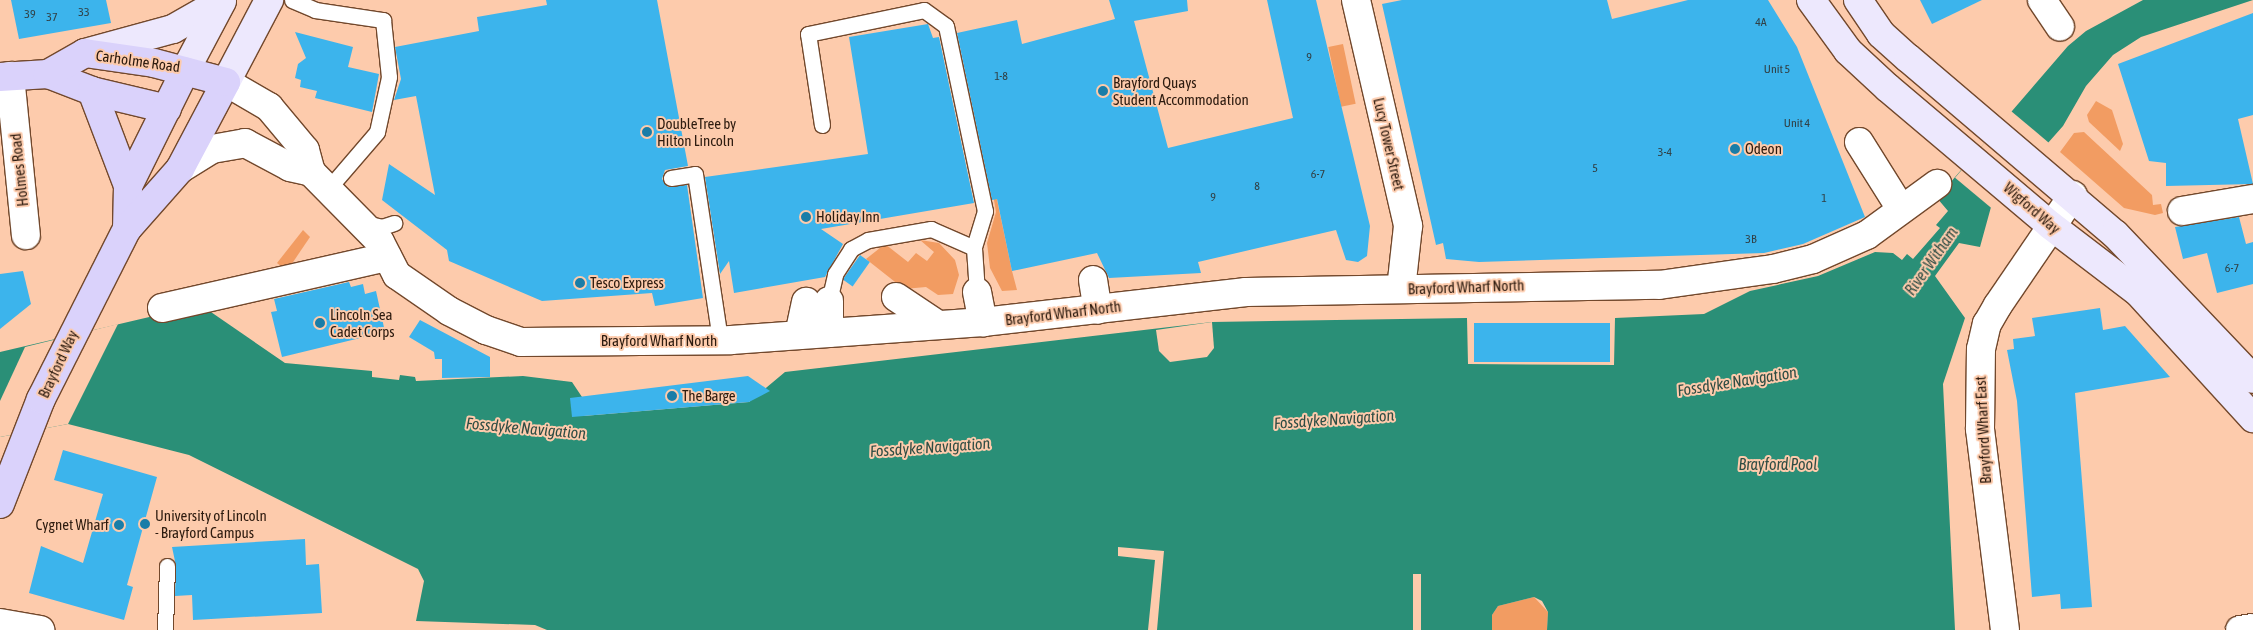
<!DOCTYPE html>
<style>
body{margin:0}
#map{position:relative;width:2253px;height:630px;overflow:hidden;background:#fdcbac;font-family:"Asap Condensed",sans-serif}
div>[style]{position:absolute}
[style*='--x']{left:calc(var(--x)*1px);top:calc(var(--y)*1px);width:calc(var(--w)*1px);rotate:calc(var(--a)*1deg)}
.green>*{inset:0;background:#f29c62;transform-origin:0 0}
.water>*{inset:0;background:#2a8f77}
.pier>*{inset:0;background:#fdcbac;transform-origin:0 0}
.building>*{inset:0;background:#3cb4ec;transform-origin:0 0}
.roads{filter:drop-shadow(1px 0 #72482c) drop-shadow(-1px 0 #72482c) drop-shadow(0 1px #72482c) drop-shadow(0 -1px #72482c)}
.lane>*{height:15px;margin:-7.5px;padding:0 7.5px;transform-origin:7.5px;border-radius:7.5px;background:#fff}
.street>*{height:28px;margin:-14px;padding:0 14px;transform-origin:14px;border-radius:14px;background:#fff}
.secondary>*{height:28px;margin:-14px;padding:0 14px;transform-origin:14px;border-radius:14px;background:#ede8fd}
.primary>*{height:28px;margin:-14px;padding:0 14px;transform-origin:14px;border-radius:14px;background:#dad2fb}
.dots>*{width:14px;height:14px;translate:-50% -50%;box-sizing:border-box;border:2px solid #fdcbac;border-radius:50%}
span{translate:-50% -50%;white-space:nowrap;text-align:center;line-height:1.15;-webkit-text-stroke:4px #fdcbac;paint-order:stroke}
.number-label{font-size:12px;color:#314146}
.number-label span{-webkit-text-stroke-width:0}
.street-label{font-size:15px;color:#2d1b0f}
.poi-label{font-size:15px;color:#2d1b0f}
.left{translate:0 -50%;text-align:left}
.right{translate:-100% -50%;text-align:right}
.water-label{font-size:16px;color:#2f4d44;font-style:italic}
</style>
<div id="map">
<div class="green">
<div style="left:1343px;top:44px;width:61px;height:15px;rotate:78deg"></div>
<div style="clip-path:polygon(2096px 101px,2112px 110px,2123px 144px,2120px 151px,2089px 122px,2087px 115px)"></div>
<div style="clip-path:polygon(981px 124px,1012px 271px,1017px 290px,1002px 291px,990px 268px,987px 243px,996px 212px)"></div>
<div style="clip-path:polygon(2084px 132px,2152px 195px,2153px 205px,2161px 204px,2163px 213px,2155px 215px,2124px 208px,2060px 152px,2074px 133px)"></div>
<div style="clip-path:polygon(303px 230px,310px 237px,287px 271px,277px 263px)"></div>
<div style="clip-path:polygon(920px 240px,939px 243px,955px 260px,959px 275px,953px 294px,938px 295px,926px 287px,904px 289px,866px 259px,885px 244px,908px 262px,916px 253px,927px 261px,934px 252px)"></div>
<div style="clip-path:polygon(1534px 597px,1548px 612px,1547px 630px,1492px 630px,1492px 615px,1498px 606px)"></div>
</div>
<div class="water">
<div style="clip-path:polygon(2143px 0,2253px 0,2141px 37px,2113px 55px,2086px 86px,2063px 126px,1991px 207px,1980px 247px,1959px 243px,1935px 276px,1965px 318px,1943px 384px,1955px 630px,1547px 630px,1548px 612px,1542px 601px,1534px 597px,1498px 606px,1492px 615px,1492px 630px,547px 630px,535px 625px,416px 621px,424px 581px,418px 569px,189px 455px,68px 424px,0 437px,0 352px,192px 307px,208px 310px,285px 363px,372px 371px,372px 377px,399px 380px,400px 375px,415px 377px,416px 381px,523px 376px,572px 382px,582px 397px,583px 416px,749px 402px,785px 372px,1212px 322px,1467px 318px,1468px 364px,1614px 365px,1615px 318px,1704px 314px,1750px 291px,1818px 276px,1875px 252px,1893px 253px,1902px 260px,1907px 254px,1913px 259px,1940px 228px,1936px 225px,1948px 211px,1937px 198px,2068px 46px,2086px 31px)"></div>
</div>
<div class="pier">
<div style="left:2011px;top:111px;width:52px;height:87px;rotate:40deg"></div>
<div style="clip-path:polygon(1212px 322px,1214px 348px,1207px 357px,1170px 362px,1159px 351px,1156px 330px)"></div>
<div style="clip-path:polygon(118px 324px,68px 424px,0 437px,0 401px,25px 347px)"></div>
<div style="clip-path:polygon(1118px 547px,1164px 551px,1157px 630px,1148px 630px,1155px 560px,1118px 556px)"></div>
<div style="left:1413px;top:574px;width:8px;height:56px"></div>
</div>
<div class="building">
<div style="clip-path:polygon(11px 0,106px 0,111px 23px,19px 39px)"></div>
<div style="clip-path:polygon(546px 0,657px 0,688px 166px,665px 170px,662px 179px,668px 187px,687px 185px,703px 298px,655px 306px,652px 293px,542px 301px,449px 261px,447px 250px,382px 200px,389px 164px,435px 195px,416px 96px,394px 100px,401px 79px,395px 47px,479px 31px,477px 17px,547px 5px)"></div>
<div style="clip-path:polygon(1109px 0,1187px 0,1188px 11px,1134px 21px,1168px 148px,1293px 118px,1267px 0,1316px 0,1370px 226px,1367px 256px,1358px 262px,1346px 260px,1336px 230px,1198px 262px,1201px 273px,1109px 278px,1097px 253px,1012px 271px,997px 199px,992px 200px,957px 33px,1017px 20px,1022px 44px,1115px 19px)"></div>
<div style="clip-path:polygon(1402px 0,1607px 0,1612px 19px,1688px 0,1768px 0,1797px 47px,1865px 217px,1803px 244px,1764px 253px,1479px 262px,1446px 259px,1443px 243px,1436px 245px,1382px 4px)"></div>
<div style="clip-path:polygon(1920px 0,1982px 0,1932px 24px)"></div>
<div style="clip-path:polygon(2253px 13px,2253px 115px,2238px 119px,2253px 184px,2166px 186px,2166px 163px,2149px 161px,2118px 64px)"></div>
<div style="clip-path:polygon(928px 24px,933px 38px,939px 37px,974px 203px,821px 229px,843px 244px,825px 277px,734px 293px,729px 261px,720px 274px,705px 177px,868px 154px,849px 37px)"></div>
<div style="clip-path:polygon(295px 32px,353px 47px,348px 67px,379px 74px,372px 112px,315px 98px,317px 91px,300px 87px,301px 80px,295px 78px,298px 64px,306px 58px)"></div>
<div style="clip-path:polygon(2239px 217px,2246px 244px,2253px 242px,2253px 284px,2217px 293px,2207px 253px,2183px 259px,2175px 227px)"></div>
<div style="left:860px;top:255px;width:12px;height:30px;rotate:35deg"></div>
<div style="clip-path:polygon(23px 271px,31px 304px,0 329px,0 274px)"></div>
<div style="clip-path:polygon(349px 282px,351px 287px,363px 284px,365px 294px,376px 291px,385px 332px,282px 357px,271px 312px,277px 311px,274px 299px)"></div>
<div style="clip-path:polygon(2100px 308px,2103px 330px,2125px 326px,2170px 377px,2075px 393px,2092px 607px,2061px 609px,2060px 594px,2032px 597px,2017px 401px,2007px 350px,2014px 349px,2013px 339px,2035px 336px,2032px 318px)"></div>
<div style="clip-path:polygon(420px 320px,490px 357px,490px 377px,442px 378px,442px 359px,435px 359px,434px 352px,409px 337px)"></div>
<div style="left:1474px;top:323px;width:136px;height:39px"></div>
<div style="clip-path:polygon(748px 376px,770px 391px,749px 402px,572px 417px,570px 398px)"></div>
<div style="clip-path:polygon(63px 450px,157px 477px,127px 585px,133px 587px,124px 620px,29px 593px,41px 546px,83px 563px,103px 494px,54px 480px)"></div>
<div style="clip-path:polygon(305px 539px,306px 565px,319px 564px,322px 613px,193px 620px,192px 595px,175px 596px,176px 566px,172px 547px)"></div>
</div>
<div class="roads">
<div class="lane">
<div style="--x:292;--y:0;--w:25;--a:23"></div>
<div style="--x:315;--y:10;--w:69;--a:8.4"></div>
<div style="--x:383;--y:20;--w:57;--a:84"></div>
<div style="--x:389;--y:77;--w:56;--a:102.3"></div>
<div style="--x:377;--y:132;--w:75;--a:130.7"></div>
<div style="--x:822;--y:125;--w:92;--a:-98.7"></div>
<div style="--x:808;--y:34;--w:118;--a:-11.7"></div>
<div style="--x:924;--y:10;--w:27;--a:36"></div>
<div style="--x:946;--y:26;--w:189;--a:78.1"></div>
<div style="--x:985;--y:211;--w:39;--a:107"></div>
<div style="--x:974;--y:248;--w:44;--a:86.1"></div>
<div style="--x:671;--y:178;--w:24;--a:-9"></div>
<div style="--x:695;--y:174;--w:168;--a:81.4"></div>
<div style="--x:365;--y:223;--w:17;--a:13"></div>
<div style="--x:382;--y:227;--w:13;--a:-18"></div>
<div style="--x:829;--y:301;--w:28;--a:-77"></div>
<div style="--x:835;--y:274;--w:30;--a:-57"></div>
<div style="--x:851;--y:249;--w:19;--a:-28"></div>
<div style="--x:868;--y:240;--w:64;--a:-9.9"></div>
<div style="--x:931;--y:229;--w:47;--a:23.8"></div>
<div style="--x:165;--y:630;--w:64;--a:-88.2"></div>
</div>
<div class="street">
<div style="--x:1356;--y:0;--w:232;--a:77"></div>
<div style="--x:1408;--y:226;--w:63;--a:96.3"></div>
<div style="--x:2042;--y:0;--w:32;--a:56"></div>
<div style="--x:10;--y:76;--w:160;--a:84.3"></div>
<div style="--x:226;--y:82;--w:50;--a:30.2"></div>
<div style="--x:269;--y:107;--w:56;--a:50.1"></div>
<div style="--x:305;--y:150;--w:23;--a:75"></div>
<div style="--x:311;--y:172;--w:98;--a:45.4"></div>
<div style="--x:380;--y:242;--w:37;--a:63"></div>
<div style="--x:397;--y:275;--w:63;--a:34.7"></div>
<div style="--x:449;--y:311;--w:42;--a:27.2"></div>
<div style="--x:486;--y:330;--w:37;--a:19"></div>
<div style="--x:521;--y:342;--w:210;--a:-0.5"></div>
<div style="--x:731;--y:340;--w:253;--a:-4.1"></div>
<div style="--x:983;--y:322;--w:265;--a:-6.5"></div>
<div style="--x:1246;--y:292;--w:413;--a:-1"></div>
<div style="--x:1659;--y:285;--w:115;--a:-8"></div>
<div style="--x:1773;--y:269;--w:41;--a:-14"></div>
<div style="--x:1813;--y:259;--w:59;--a:-24"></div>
<div style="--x:1867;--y:235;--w:87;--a:-36.1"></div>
<div style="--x:1859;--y:142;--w:79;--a:57.9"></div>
<div style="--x:180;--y:169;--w:38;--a:-32"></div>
<div style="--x:212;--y:149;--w:34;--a:-10"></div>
<div style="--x:245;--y:143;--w:51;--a:28.1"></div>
<div style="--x:290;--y:167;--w:22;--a:13"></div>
<div style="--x:2182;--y:211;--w:72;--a:-9.6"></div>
<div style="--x:1093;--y:280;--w:30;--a:81"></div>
<div style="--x:977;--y:292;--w:31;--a:79"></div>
<div style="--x:896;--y:297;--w:50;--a:33.7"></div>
<div style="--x:162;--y:308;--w:231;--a:-12.8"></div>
<div style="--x:829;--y:333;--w:32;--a:-90"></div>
<div style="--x:799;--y:335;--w:34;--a:-78"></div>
<div style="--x:0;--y:623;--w:41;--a:9.9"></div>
<div style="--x:2005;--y:630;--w:203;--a:-97.1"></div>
<div style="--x:1980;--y:429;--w:80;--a:-89.3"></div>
<div style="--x:1981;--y:349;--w:26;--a:-77"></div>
<div style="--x:1987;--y:324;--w:22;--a:-60"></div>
<div style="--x:1998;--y:305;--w:133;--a:-55.7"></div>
<div style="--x:2240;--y:630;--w:13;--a:-9"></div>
</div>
<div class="secondary">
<div style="--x:1811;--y:0;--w:63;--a:54"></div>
<div style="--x:1848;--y:51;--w:54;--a:42.8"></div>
<div style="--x:1888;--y:88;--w:212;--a:40.2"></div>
<div style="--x:2050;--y:225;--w:111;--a:37.3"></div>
<div style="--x:2138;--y:292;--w:171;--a:47.6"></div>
<div style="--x:1858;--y:0;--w:41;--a:55.9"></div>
<div style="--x:1881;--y:34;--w:36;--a:42"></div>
<div style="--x:1908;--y:58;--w:272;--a:40.4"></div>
<div style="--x:2115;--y:234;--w:200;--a:46.4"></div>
<div style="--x:85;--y:53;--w:91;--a:-15.3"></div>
<div style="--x:173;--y:29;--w:56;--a:-29.7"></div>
<div style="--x:185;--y:71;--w:79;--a:-62.1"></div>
<div style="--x:226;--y:82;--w:93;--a:-62.3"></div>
</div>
<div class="primary">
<div style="--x:0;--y:77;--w:48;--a:-3.6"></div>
<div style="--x:48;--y:74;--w:47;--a:21.1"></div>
<div style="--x:92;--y:91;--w:77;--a:13.5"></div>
<div style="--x:92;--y:91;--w:102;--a:69.2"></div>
<div style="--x:128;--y:186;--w:43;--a:91.3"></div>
<div style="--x:128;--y:186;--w:128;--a:-63.6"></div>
<div style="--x:0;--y:504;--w:113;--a:-68.7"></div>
<div style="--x:41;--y:399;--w:191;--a:-63.2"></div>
<div style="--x:127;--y:229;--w:80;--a:-48.5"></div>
<div style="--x:180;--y:169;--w:98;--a:-62.1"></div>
<div style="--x:226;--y:82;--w:74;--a:-165.2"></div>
<div style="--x:154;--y:63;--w:70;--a:-171.8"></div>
<div style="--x:85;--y:53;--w:43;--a:150.4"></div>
</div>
</div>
<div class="dots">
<div style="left:1103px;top:91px;background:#197da8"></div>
<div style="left:647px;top:132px;background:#197da8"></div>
<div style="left:1735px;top:149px;background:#197da8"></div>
<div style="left:806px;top:217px;background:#197da8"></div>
<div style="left:580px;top:283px;background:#197da8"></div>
<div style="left:320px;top:323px;background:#197da8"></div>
<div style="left:672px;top:396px;background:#197da8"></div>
<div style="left:145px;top:524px;background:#197da8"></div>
<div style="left:119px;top:525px;background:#197da8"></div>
</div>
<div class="number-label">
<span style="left:84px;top:13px">33</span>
<span style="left:30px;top:15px">39</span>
<span style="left:52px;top:18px">37</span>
<span style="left:1761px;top:23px">4A</span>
<span style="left:1309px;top:58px">9</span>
<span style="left:1777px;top:70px">Unit 5</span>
<span style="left:1001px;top:77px">1-8</span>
<span style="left:1797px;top:124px">Unit 4</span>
<span style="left:1665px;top:153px">3-4</span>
<span style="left:1595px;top:169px">5</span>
<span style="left:1318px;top:175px">6-7</span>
<span style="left:1257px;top:187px">8</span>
<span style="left:1213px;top:198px">9</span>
<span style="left:1824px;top:199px">1</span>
<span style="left:1751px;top:240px">3B</span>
<span style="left:2232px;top:269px">6-7</span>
</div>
<div class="street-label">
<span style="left:138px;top:61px;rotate:8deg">Carholme Road</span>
<span style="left:1389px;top:144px;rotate:77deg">Lucy Tower Street</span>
<span style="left:19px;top:170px;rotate:-96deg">Holmes Road</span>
<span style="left:2032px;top:208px;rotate:41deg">Wigford Way</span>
<span style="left:1466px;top:287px;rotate:-2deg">Brayford Wharf North</span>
<span style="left:1063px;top:313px;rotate:-7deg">Brayford Wharf North</span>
<span style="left:659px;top:341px">Brayford Wharf North</span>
<span style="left:58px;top:364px;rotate:-65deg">Brayford Way</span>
<span style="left:1983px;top:430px;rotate:-93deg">Brayford Wharf East</span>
</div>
<div class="poi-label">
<span class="left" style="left:1113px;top:91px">Brayford Quays<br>Student Accommodation</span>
<span class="left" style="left:657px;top:132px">DoubleTree by<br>Hilton Lincoln</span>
<span class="left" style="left:1745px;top:149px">Odeon</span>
<span class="left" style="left:816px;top:217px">Holiday Inn</span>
<span class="left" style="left:590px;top:283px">Tesco Express</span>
<span class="left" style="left:330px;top:323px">Lincoln Sea<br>Cadet Corps</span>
<span class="left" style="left:682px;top:396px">The Barge</span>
<span class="left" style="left:155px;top:524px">University of Lincoln<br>- Brayford Campus</span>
<span class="right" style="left:109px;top:525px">Cygnet Wharf</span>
</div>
<div class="water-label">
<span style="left:1931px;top:261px;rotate:-55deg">River Witham</span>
<span style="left:1737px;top:381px;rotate:-9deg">Fossdyke Navigation</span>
<span style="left:1334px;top:419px;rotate:-4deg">Fossdyke Navigation</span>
<span style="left:526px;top:428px;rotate:5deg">Fossdyke Navigation</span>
<span style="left:930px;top:447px;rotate:-4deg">Fossdyke Navigation</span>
<span style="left:1778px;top:464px">Brayford Pool</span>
</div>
</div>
